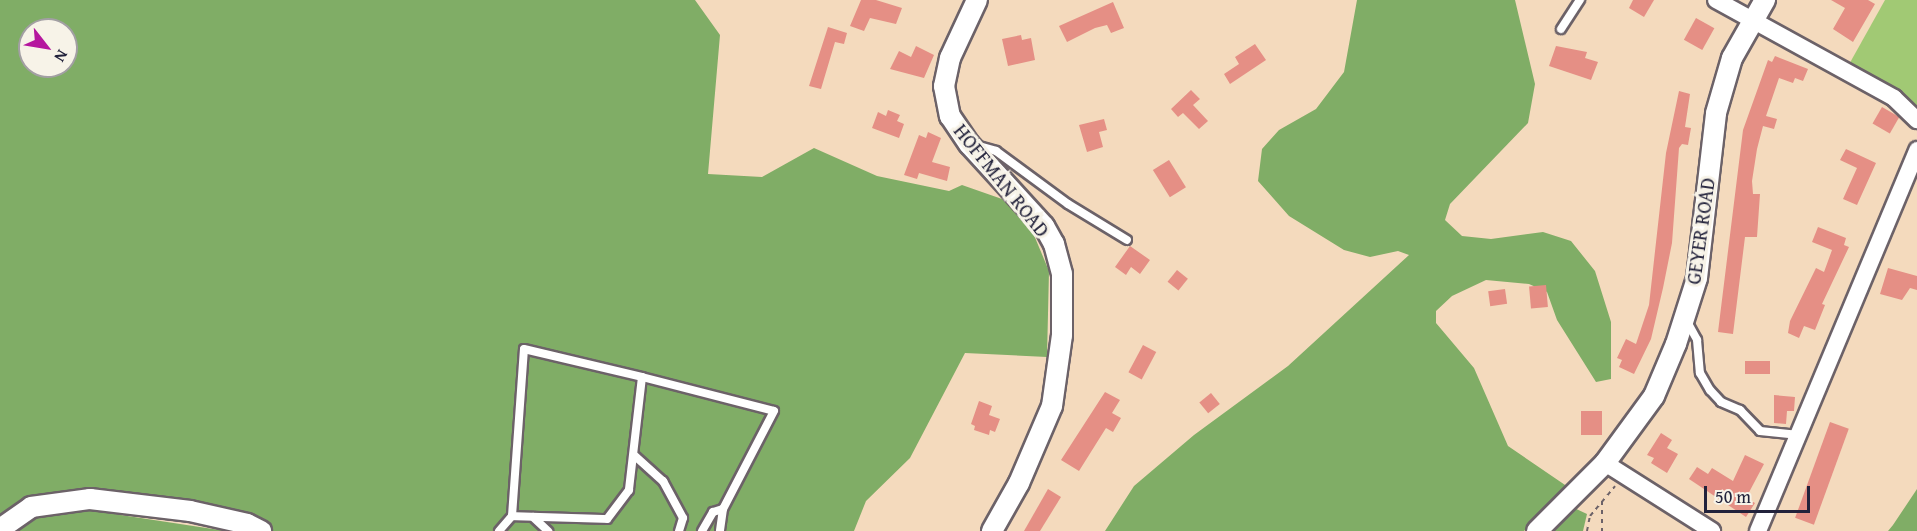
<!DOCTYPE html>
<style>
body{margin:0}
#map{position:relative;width:1917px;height:531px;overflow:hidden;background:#f4dabd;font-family:"Gentium Book Plus",serif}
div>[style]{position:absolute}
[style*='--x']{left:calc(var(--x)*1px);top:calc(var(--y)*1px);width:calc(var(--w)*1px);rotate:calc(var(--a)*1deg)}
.green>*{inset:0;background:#a1c974}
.forest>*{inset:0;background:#80ad66}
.building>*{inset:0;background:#e58f85;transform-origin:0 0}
.path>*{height:2px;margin-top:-1px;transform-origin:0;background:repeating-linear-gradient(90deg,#6c6268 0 4.5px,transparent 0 9px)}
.roads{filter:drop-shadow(2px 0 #6c6268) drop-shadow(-2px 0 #6c6268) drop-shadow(0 2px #6c6268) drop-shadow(0 -2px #6c6268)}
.service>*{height:8px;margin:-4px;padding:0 4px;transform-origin:4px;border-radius:4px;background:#fff}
.minor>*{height:16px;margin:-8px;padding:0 8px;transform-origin:8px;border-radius:8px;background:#fff}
.tertiary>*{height:20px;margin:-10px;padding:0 10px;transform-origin:10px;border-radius:10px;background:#fff}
span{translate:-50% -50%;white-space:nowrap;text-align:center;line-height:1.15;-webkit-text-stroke:6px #f7f3e8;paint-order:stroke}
.street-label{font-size:20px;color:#22223b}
.north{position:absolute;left:18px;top:18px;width:60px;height:60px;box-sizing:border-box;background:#f7f3e8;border:2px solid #a29fa3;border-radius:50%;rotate:121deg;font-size:16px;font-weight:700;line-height:24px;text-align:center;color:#22223b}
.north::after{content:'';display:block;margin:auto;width:21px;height:27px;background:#b5179e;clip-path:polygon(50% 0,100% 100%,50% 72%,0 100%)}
.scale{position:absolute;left:1704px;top:486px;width:106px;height:27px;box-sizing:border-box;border:3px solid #22223b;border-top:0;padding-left:8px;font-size:18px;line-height:21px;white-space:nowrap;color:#22223b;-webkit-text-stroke:4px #f7f3e8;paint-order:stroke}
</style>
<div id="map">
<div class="green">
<div style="clip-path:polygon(1885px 0,1917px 0,1917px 112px,1847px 68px)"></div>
</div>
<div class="forest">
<div style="clip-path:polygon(evenodd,0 0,695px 0,720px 35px,708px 174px,762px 177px,814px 148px,877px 176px,949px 191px,962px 185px,1002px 199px,1031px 228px,1049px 271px,1047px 357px,965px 353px,910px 458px,866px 501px,854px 531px,261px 531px,247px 524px,47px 503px,0 529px,0 0,30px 30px,66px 30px,66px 66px,30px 66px,30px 30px)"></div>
<div style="clip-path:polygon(1357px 0,1515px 0,1535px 84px,1528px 123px,1450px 204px,1445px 220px,1462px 236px,1491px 239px,1543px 232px,1571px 241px,1595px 271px,1611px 322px,1611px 379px,1596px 382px,1557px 320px,1547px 292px,1529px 284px,1486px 280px,1452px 296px,1436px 311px,1436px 323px,1474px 368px,1508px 446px,1568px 487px,1524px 531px,1105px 531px,1134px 486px,1194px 435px,1288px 366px,1409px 255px,1398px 251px,1370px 257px,1344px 250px,1289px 216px,1258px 181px,1262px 149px,1279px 130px,1316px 109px,1344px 72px)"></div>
<div style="clip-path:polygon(1917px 489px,1917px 531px,1888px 531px,1893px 525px)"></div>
<div style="clip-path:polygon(1572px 507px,1587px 514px,1583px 531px,1550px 531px)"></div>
<div style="clip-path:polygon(75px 508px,226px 531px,14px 531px,26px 521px,51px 511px)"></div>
</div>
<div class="building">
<div style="clip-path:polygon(861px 0,876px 0,902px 8px,896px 24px,870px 18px,864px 31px,850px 26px)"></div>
<div style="clip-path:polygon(1633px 0,1654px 0,1644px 17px,1629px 8px)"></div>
<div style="clip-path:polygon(1831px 0,1868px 0,1875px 4px,1853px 42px,1833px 29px,1845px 8px)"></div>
<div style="clip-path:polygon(1113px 2px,1124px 28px,1111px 33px,1107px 25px,1095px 28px,1067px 42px,1059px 26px)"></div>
<div style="left:1696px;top:18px;width:21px;height:25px;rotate:29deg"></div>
<div style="clip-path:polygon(828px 27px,847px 33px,844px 44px,835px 42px,821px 89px,809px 86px)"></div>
<div style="clip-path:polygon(1021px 35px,1022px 40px,1031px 38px,1035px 60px,1008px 66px,1002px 39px)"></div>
<div style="clip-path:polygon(1255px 44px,1266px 60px,1230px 84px,1224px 74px,1239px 64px,1235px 57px)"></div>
<div style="clip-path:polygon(916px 46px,934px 55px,924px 78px,890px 69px,899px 51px,911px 57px)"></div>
<div style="clip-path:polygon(1556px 46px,1587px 52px,1585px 58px,1598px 62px,1591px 80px,1549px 66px)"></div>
<div style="clip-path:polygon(1775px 56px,1808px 69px,1803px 81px,1795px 78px,1793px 83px,1779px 78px,1766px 116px,1777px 119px,1774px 129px,1763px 126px,1757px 149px,1752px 181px,1753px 194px,1760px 194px,1757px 237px,1745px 237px,1733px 334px,1718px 332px,1743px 130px,1768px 60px,1772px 62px)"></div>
<div style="clip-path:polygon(1191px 90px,1200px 99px,1193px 105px,1208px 121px,1199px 129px,1183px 113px,1178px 117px,1171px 109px)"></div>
<div style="clip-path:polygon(1679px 91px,1690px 94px,1685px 127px,1691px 128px,1688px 145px,1682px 144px,1679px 148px,1672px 243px,1663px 288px,1651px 339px,1634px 374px,1619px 367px,1622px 360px,1617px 358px,1626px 339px,1636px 344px,1649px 305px,1666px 153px)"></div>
<div style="left:1882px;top:107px;width:20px;height:19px;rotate:30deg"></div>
<div style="clip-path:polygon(888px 110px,900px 115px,897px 121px,904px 124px,899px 138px,872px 128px,878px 112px,886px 116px)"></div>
<div style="clip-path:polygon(1104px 119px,1107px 130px,1099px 132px,1103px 147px,1087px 152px,1079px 125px)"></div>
<div style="clip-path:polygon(928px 132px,941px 138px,932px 162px,950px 167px,947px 181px,919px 173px,917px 179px,904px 175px,919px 135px,926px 138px)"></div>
<div style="clip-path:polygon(1846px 149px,1876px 163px,1857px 205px,1843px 199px,1857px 168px,1840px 160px)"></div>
<div style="left:1169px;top:160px;width:32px;height:19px;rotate:58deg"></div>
<div style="clip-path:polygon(1818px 227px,1846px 238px,1844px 245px,1849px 247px,1822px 304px,1825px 305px,1815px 330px,1804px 326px,1799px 338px,1788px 333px,1790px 321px,1816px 268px,1824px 272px,1832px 250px,1812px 242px)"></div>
<div style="clip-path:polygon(1130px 246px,1150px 260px,1140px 274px,1131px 267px,1126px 275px,1115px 267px)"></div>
<div style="clip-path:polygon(1888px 268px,1917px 276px,1917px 290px,1910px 288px,1902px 300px,1880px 294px)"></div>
<div style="left:1177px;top:270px;width:14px;height:15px;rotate:39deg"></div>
<div style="left:1546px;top:285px;width:22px;height:17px;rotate:85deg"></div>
<div style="left:1505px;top:289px;width:15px;height:17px;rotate:82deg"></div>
<div style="left:1143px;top:345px;width:15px;height:31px;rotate:28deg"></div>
<div style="left:1770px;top:361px;width:13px;height:25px;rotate:90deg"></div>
<div style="clip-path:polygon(1105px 392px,1120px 400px,1112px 413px,1121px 418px,1113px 432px,1106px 428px,1079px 471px,1061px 460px)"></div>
<div style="left:1211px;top:393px;width:14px;height:15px;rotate:51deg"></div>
<div style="clip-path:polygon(1774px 395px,1795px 397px,1794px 411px,1787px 411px,1786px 424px,1774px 423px)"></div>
<div style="clip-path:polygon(979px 401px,992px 406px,989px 415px,1000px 419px,995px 432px,990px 430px,989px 435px,974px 430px,975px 426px,971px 424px)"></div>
<div style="left:1581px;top:411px;width:21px;height:24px"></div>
<div style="left:1830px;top:422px;width:20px;height:102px;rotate:20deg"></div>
<div style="clip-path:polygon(1661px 433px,1672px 440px,1667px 448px,1678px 454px,1667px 473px,1651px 463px,1654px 458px,1647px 455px)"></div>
<div style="clip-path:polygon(1745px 455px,1764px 464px,1746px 498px,1755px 503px,1746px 517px,1689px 479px,1697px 467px,1708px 474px,1712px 468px,1733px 481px)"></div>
<div style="clip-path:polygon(1048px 489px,1061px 497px,1040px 531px,1024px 531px)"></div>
</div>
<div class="path">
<div style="--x:1602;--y:501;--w:30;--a:90"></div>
<div style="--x:1587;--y:531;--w:15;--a:-79"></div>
<div style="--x:1590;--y:516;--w:39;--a:-50"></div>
</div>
<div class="roads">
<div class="service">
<div style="--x:1561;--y:29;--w:35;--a:-57"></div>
<div style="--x:972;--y:144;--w:25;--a:16"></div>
<div style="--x:996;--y:151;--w:89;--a:36.4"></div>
<div style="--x:1068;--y:204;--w:69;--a:31.4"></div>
<div style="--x:1685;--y:318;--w:25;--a:61"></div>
<div style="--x:1697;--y:340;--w:33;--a:85"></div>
<div style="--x:1700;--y:373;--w:20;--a:60"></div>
<div style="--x:1710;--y:390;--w:16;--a:47"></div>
<div style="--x:1721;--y:402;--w:21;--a:23"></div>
<div style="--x:1740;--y:410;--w:29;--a:46"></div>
<div style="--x:1760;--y:431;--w:39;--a:6"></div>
<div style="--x:642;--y:377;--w:114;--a:96.6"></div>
<div style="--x:629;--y:490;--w:36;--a:127"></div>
<div style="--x:607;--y:519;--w:95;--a:-178.2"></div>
<div style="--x:512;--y:516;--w:167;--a:-85.9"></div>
<div style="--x:524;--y:349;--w:121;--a:13.3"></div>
<div style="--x:642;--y:377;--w:136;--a:14.4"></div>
<div style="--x:774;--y:411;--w:110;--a:117.5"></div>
<div style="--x:723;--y:509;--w:22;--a:98"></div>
<div style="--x:635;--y:456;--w:38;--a:42"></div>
<div style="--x:663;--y:481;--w:42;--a:61.6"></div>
<div style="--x:683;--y:518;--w:14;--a:107"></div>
<div style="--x:533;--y:517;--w:21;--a:43"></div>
<div style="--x:499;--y:531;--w:20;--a:-49"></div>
<div style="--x:702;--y:531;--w:22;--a:-60"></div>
<div style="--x:713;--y:512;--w:10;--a:-17"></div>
</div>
<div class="minor">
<div style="--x:1716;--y:0;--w:203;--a:28.8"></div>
<div style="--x:1894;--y:98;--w:32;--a:44"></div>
<div style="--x:1605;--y:463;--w:127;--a:32.4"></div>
<div style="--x:1758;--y:531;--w:413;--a:-67.3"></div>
</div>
<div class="tertiary">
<div style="--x:977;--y:0;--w:64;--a:115"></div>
<div style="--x:950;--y:58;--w:29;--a:102"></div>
<div style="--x:944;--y:86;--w:31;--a:79"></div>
<div style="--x:950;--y:116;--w:34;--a:56"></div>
<div style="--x:969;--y:144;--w:111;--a:47.6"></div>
<div style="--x:1044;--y:226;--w:21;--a:61"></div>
<div style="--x:1054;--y:244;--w:31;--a:75"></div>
<div style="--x:1062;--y:274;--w:61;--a:90"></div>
<div style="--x:1062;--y:335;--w:72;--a:98"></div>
<div style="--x:1052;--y:406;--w:84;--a:113.2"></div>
<div style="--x:1019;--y:483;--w:55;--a:119.4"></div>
<div style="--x:0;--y:529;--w:38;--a:-35"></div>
<div style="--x:31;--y:507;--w:60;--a:-7.7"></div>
<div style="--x:90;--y:499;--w:101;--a:6.8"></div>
<div style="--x:190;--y:511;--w:58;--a:12.8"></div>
<div style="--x:247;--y:524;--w:16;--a:27"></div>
<div style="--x:1537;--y:531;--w:96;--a:-45"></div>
<div style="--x:1605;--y:463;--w:83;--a:-53.8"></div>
<div style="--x:1654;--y:396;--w:56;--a:-67.1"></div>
<div style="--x:1676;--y:344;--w:69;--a:-72.3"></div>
<div style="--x:1697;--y:278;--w:166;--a:-83.4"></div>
<div style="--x:1716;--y:113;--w:57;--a:-73.8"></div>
<div style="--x:1732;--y:58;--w:67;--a:-60.4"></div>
</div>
</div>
<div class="street-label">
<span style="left:1002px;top:180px;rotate:51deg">HOFFMAN ROAD</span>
<span style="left:1700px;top:231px;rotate:-82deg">GEYER ROAD</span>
</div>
<div class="north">N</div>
<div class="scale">50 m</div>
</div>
